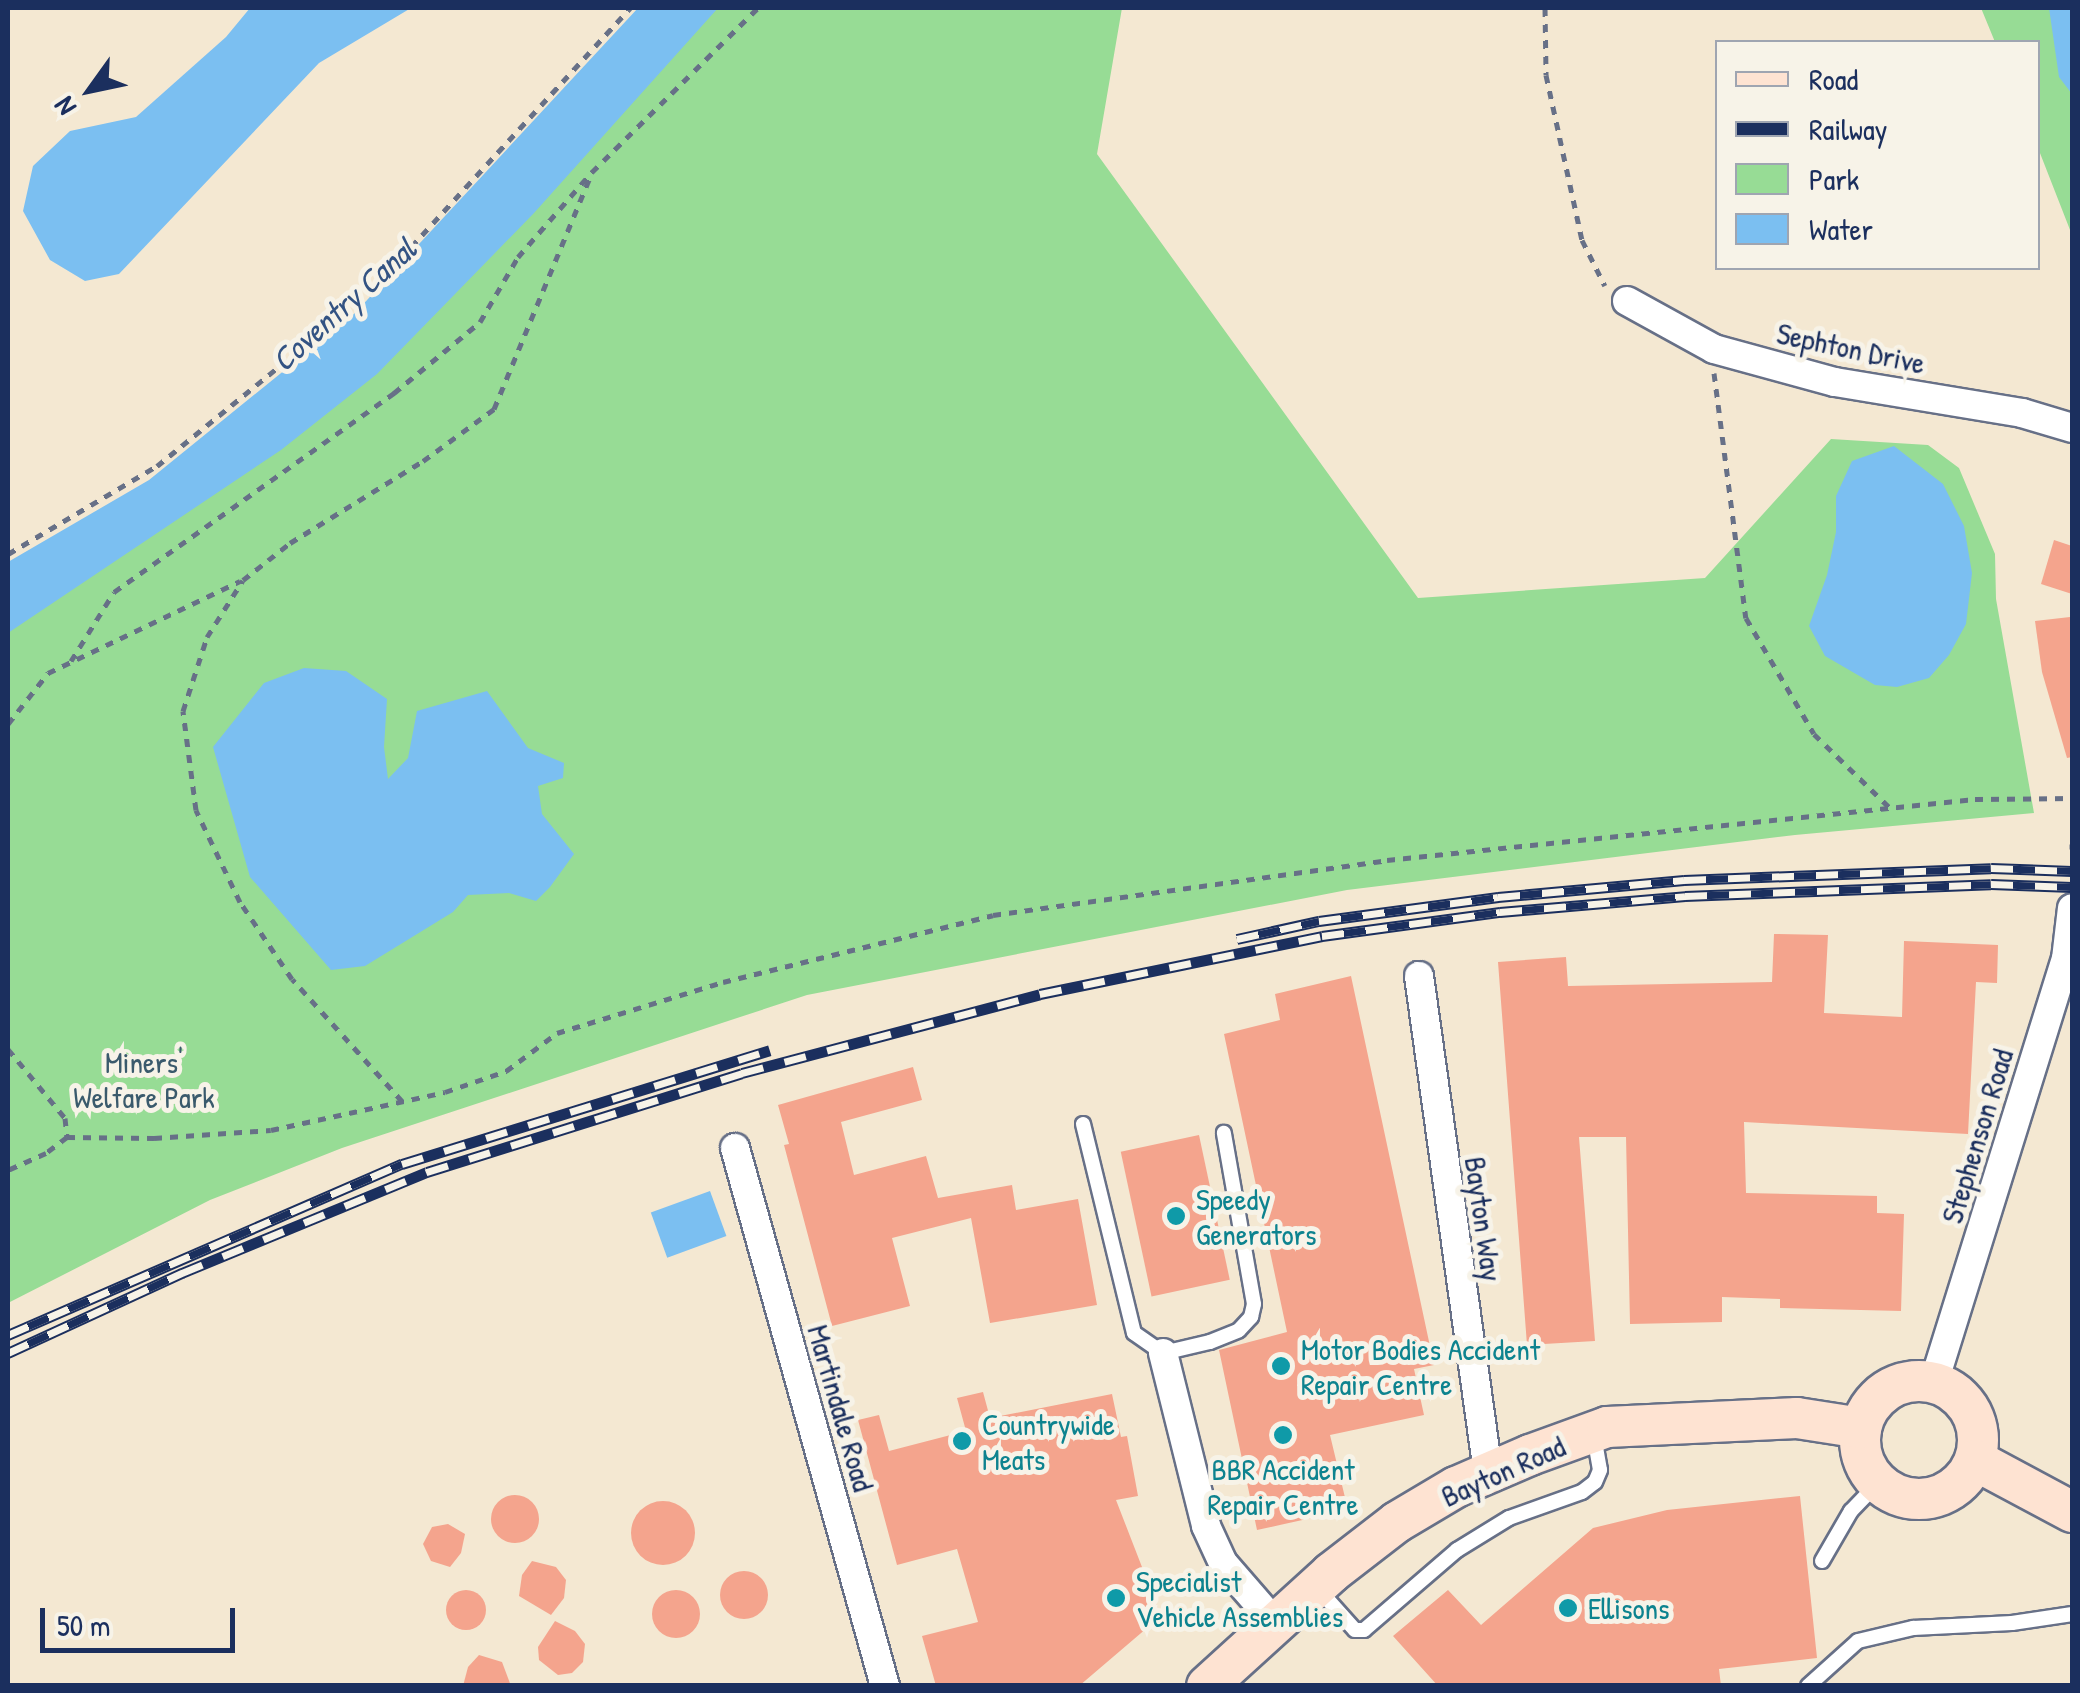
<!DOCTYPE html>
<style>
body{margin:0}
#map{position:relative;width:2080px;height:1693px;overflow:hidden;background:#f4e8d2;font-family:"Patrick Hand",sans-serif}
div>[style]{position:absolute}
[style*='--x']{left:calc(var(--x)*1px);top:calc(var(--y)*1px);width:calc(var(--w)*1px);rotate:calc(var(--a)*1deg)}
.green>*{inset:0;background:#97dc95}
.water>*{inset:0;background:#7bbff1;transform-origin:0 0}
.building>*{inset:0;background:#f4a48d;transform-origin:0 0}
.round{border-radius:50%}
.path>*{height:5px;margin-top:-2.5px;transform-origin:0;background:repeating-linear-gradient(90deg,#677087 0 8px,transparent 0 16px)}
.roads{filter:drop-shadow(2px 0 #677087) drop-shadow(-2px 0 #677087) drop-shadow(0 2px #677087) drop-shadow(0 -2px #677087)}
.lane>*{height:14px;margin:-7px;padding:0 7px;transform-origin:7px;border-radius:7px;background:#fff}
.street>*{height:28px;margin:-14px;padding:0 14px;transform-origin:14px;border-radius:14px;background:#fff}
.secondary>*{height:40px;margin:-20px;padding:0 20px;transform-origin:20px;border-radius:20px;background:#fee3d2}
.secondary>.ring{margin:-20px;padding:0;box-sizing:content-box;background:none;border:40px solid #fee3d2;border-radius:50%}
.rail>*{height:11px;margin-top:-5.5px;transform-origin:0;background:repeating-linear-gradient(90deg,#f7f3e8 0 22px,#1b2f5e 0 44px);box-sizing:border-box;border-block:2px solid #1b2f5e}
.dots>*{width:28px;height:28px;translate:-50% -50%;box-sizing:border-box;border:5px solid #f7f3e8;border-radius:50%}
span{translate:-50% -50%;white-space:nowrap;text-align:center;line-height:1.15;-webkit-text-stroke:10px #f7f3e8;paint-order:stroke}
.street-label{font-size:30px;color:#1b2f5e}
.park-label{font-size:30px;color:#3a5a6c}
.culture-label{font-size:30px;color:#0d838f}
.left{translate:0 -50%;text-align:left}
.water-label{font-size:32px;color:#335383;font-style:italic}
.frame{position:absolute;inset:0;border:10px solid #1b2f5e;pointer-events:none}
.legend{position:absolute;left:1715px;top:40px;width:325px;height:230px;box-sizing:border-box;background:#f7f3e8;border:2px solid #9fa5b1;margin:0;padding:12px 18px;list-style:none;font-size:30px;color:#1b2f5e}
.legend li{display:flex;align-items:center;gap:20px;height:50px}
.legend b{width:50px;border:2px solid #9fa5b1}
.north{position:absolute;left:40px;top:40px;width:100px;height:100px;-webkit-text-stroke:8px #f7f3e8;paint-order:stroke;rotate:237deg;font-size:28px;font-weight:700;line-height:40px;text-align:center;color:#1b2f5e}
.north::after{content:'';display:block;margin:auto;width:35px;height:45px;background:#1b2f5e;clip-path:polygon(50% 0,100% 100%,50% 72%,0 100%)}
.scale{position:absolute;left:40px;top:1608px;width:195px;height:45px;box-sizing:border-box;border:5px solid #1b2f5e;border-top:0;padding-left:12px;font-size:30px;line-height:35px;white-space:nowrap;color:#1b2f5e;-webkit-text-stroke:8px #f7f3e8;paint-order:stroke}
</style>
<div id="map">
<div class="green">
<div style="clip-path:polygon(679px 8px,1122px 8px,1097px 154px,1418px 598px,1705px 578px,1831px 439px,1928px 445px,1959px 468px,1995px 554px,1996px 599px,2034px 813px,1795px 835px,1347px 890px,807px 995px,342px 1148px,210px 1200px,8px 1303px,8px 597px,141px 515px)"></div>
<div style="clip-path:polygon(1981px 8px,2072px 8px,2072px 235px,2038px 148px,2038px 42px,1995px 42px)"></div>
</div>
<div class="water">
<div style="clip-path:polygon(250px 8px,411px 8px,319px 63px,119px 274px,85px 281px,50px 260px,23px 211px,33px 166px,70px 131px,136px 117px,226px 37px)"></div>
<div style="clip-path:polygon(638px 8px,718px 8px,534px 213px,377px 374px,281px 450px,8px 633px,8px 562px,149px 480px,355px 313px)"></div>
<div style="clip-path:polygon(2049px 8px,2072px 8px,2072px 94px,2059px 77px)"></div>
<div style="clip-path:polygon(1894px 446px,1943px 484px,1964px 526px,1972px 573px,1966px 624px,1949px 655px,1929px 678px,1897px 687px,1875px 685px,1825px 656px,1809px 626px,1827px 575px,1836px 532px,1836px 496px,1852px 461px)"></div>
<div style="clip-path:polygon(304px 668px,346px 671px,387px 699px,384px 747px,388px 779px,408px 758px,417px 711px,487px 691px,528px 748px,564px 763px,563px 778px,538px 786px,542px 814px,574px 854px,550px 887px,536px 901px,509px 893px,468px 895px,453px 912px,365px 966px,331px 970px,250px 877px,213px 747px,264px 683px)"></div>
<div style="left:710px;top:1191px;width:48px;height:63px;rotate:70deg"></div>
</div>
<div class="building">
<div style="clip-path:polygon(2054px 540px,2072px 546px,2072px 594px,2041px 584px)"></div>
<div style="clip-path:polygon(2070px 617px,2072px 757px,2067px 758px,2042px 672px,2035px 621px)"></div>
<div style="clip-path:polygon(1774px 934px,1828px 935px,1824px 1013px,1902px 1017px,1904px 941px,1998px 945px,1997px 983px,1976px 982px,1968px 1134px,1744px 1122px,1746px 1193px,1877px 1196px,1877px 1213px,1904px 1214px,1901px 1311px,1780px 1308px,1780px 1299px,1722px 1297px,1722px 1322px,1630px 1324px,1626px 1137px,1579px 1137px,1595px 1341px,1527px 1345px,1498px 962px,1566px 957px,1568px 986px,1772px 982px)"></div>
<div style="clip-path:polygon(1351px 976px,1434px 1365px,1414px 1369px,1424px 1415px,1330px 1435px,1348px 1510px,1257px 1530px,1219px 1350px,1287px 1332px,1224px 1034px,1280px 1020px,1275px 994px)"></div>
<div style="clip-path:polygon(913px 1067px,922px 1100px,841px 1122px,854px 1175px,926px 1156px,938px 1198px,1012px 1185px,1016px 1210px,1078px 1199px,1097px 1305px,990px 1323px,971px 1218px,892px 1238px,910px 1306px,832px 1326px,784px 1145px,789px 1144px,778px 1105px)"></div>
<div style="left:1199px;top:1135px;width:148px;height:80px;rotate:78deg"></div>
<div style="clip-path:polygon(983px 1392px,990px 1418px,1112px 1394px,1121px 1437px,1127px 1436px,1138px 1496px,1116px 1500px,1161px 1616px,1079px 1686px,936px 1686px,922px 1636px,978px 1622px,957px 1549px,897px 1565px,858px 1420px,879px 1415px,889px 1451px,966px 1431px,957px 1398px)"></div>
<div class="round" style="left:491px;top:1495px;width:48px;height:48px"></div>
<div style="clip-path:polygon(1800px 1496px,1817px 1658px,1719px 1669px,1721px 1686px,1438px 1686px,1393px 1636px,1448px 1590px,1481px 1625px,1593px 1528px,1667px 1510px)"></div>
<div class="round" style="left:631px;top:1501px;width:64px;height:64px"></div>
<div style="clip-path:polygon(448px 1524px,465px 1534px,461px 1553px,450px 1567px,431px 1561px,423px 1544px,432px 1527px)"></div>
<div style="clip-path:polygon(532px 1561px,556px 1567px,566px 1580px,564px 1598px,551px 1615px,519px 1596px,522px 1575px)"></div>
<div class="round" style="left:720px;top:1571px;width:48px;height:48px"></div>
<div class="round" style="left:446px;top:1590px;width:40px;height:40px"></div>
<div class="round" style="left:652px;top:1590px;width:48px;height:48px"></div>
<div style="clip-path:polygon(555px 1621px,575px 1631px,585px 1644px,583px 1662px,572px 1673px,558px 1675px,539px 1660px,538px 1647px)"></div>
<div style="clip-path:polygon(479px 1655px,502px 1662px,511px 1686px,463px 1686px,468px 1667px)"></div>
</div>
<div class="path">
<div style="--x:1545;--y:8;--w:67;--a:89.1"></div>
<div style="--x:1546;--y:75;--w:169;--a:77.7"></div>
<div style="--x:1582;--y:240;--w:51;--a:63.4"></div>
<div style="--x:1714;--y:373;--w:247;--a:82.6"></div>
<div style="--x:1746;--y:618;--w:134;--a:59.6"></div>
<div style="--x:1814;--y:734;--w:106;--a:44.2"></div>
<div style="--x:8;--y:554;--w:173;--a:-30.6"></div>
<div style="--x:157;--y:466;--w:272;--a:-39.2"></div>
<div style="--x:368;--y:294;--w:388;--a:-47.5"></div>
<div style="--x:71;--y:661;--w:81;--a:-58.1"></div>
<div style="--x:114;--y:592;--w:344;--a:-35.4"></div>
<div style="--x:394;--y:393;--w:112;--a:-39.5"></div>
<div style="--x:480;--y:322;--w:75;--a:-59.7"></div>
<div style="--x:518;--y:257;--w:113;--a:-49"></div>
<div style="--x:592;--y:172;--w:233;--a:-44.7"></div>
<div style="--x:8;--y:724;--w:65;--a:-51.9"></div>
<div style="--x:48;--y:673;--w:213;--a:-25.6"></div>
<div style="--x:2072;--y:849;--w:5;--a:-90"></div>
<div style="--x:8;--y:1049;--w:89;--a:50.4"></div>
<div style="--x:65;--y:1118;--w:19;--a:84"></div>
<div style="--x:67;--y:1137;--w:26;--a:143"></div>
<div style="--x:46;--y:1153;--w:42;--a:155.9"></div>
<div style="--x:402;--y:1101;--w:164;--a:-132"></div>
<div style="--x:292;--y:979;--w:93;--a:-124"></div>
<div style="--x:240;--y:902;--w:102;--a:-115.6"></div>
<div style="--x:196;--y:810;--w:100;--a:-97.5"></div>
<div style="--x:183;--y:711;--w:78;--a:-72"></div>
<div style="--x:207;--y:637;--w:67;--a:-57.7"></div>
<div style="--x:243;--y:580;--w:60;--a:-38.2"></div>
<div style="--x:290;--y:543;--w:156;--a:-31.7"></div>
<div style="--x:423;--y:461;--w:88;--a:-36.2"></div>
<div style="--x:494;--y:409;--w:256;--a:-67.5"></div>
<div style="--x:67;--y:1137;--w:87;--a:0.7"></div>
<div style="--x:154;--y:1138;--w:117;--a:-3.9"></div>
<div style="--x:271;--y:1130;--w:178;--a:-12.3"></div>
<div style="--x:445;--y:1092;--w:65;--a:-19"></div>
<div style="--x:506;--y:1071;--w:64;--a:-36.7"></div>
<div style="--x:557;--y:1033;--w:174;--a:-17.1"></div>
<div style="--x:723;--y:982;--w:278;--a:-13.9"></div>
<div style="--x:993;--y:915;--w:398;--a:-7.9"></div>
<div style="--x:1387;--y:860;--w:591;--a:-5.92"></div>
<div style="--x:1975;--y:799;--w:97;--a:-0.6"></div>
</div>
<div class="roads">
<div class="lane">
<div style="--x:1083;--y:1124;--w:215;--a:76.3"></div>
<div style="--x:1134;--y:1333;--w:35;--a:35"></div>
<div style="--x:1163;--y:1353;--w:48;--a:-13.2"></div>
<div style="--x:1210;--y:1342;--w:31;--a:-22"></div>
<div style="--x:1239;--y:1330;--w:18;--a:-47"></div>
<div style="--x:1251;--y:1317;--w:13;--a:-77"></div>
<div style="--x:1254;--y:1304;--w:174;--a:-100"></div>
<div style="--x:1822;--y:1561;--w:58;--a:-59.9"></div>
<div style="--x:1851;--y:1511;--w:39;--a:-46"></div>
<div style="--x:1320;--y:1591;--w:52;--a:48.1"></div>
<div style="--x:1355;--y:1630;--w:9;--a:0"></div>
<div style="--x:1364;--y:1630;--w:123;--a:-40.7"></div>
<div style="--x:1457;--y:1550;--w:61;--a:-31.6"></div>
<div style="--x:1509;--y:1518;--w:77;--a:-19.6"></div>
<div style="--x:1582;--y:1492;--w:16;--a:-38"></div>
<div style="--x:1595;--y:1482;--w:13;--a:-67"></div>
<div style="--x:1600;--y:1470;--w:36;--a:-100"></div>
<div style="--x:1808;--y:1686;--w:67;--a:-42"></div>
<div style="--x:1858;--y:1641;--w:57;--a:-13.3"></div>
<div style="--x:1913;--y:1628;--w:99;--a:-2.9"></div>
<div style="--x:2012;--y:1623;--w:61;--a:-8.5"></div>
</div>
<div class="street">
<div style="--x:1627;--y:301;--w:99;--a:28.9"></div>
<div style="--x:1714;--y:349;--w:125;--a:15.3"></div>
<div style="--x:1835;--y:382;--w:190;--a:9.4"></div>
<div style="--x:2022;--y:413;--w:52;--a:16.7"></div>
<div style="--x:1419;--y:976;--w:501;--a:82.08"></div>
<div style="--x:735;--y:1148;--w:559;--a:74.42"></div>
<div style="--x:1163;--y:1353;--w:178;--a:76"></div>
<div style="--x:1206;--y:1526;--w:41;--a:65.3"></div>
<div style="--x:1223;--y:1563;--w:81;--a:49"></div>
<div style="--x:1934;--y:1382;--w:443;--a:-72.7"></div>
<div style="--x:2066;--y:959;--w:51;--a:-83.3"></div>
</div>
<div class="secondary">
<div class="ring" style="left:1860px;top:1381px;width:78px;height:78px"></div>
<div style="--x:1975;--y:1460;--w:110;--a:28.2"></div>
<div style="--x:1207;--y:1686;--w:168;--a:-42.3"></div>
<div style="--x:1331;--y:1573;--w:83;--a:-37.7"></div>
<div style="--x:1397;--y:1522;--w:69;--a:-30.7"></div>
<div style="--x:1456;--y:1487;--w:81;--a:-23.4"></div>
<div style="--x:1530;--y:1455;--w:82;--a:-20"></div>
<div style="--x:1607;--y:1427;--w:190;--a:-2.7"></div>
<div style="--x:1797;--y:1418;--w:65;--a:8.9"></div>
</div>
</div>
<div class="rail">
<div style="--x:1237;--y:939;--w:84;--a:-12.4"></div>
<div style="--x:1319;--y:921;--w:181;--a:-7.6"></div>
<div style="--x:1498;--y:897;--w:187;--a:-5.2"></div>
<div style="--x:1684;--y:880;--w:307;--a:-2.2"></div>
<div style="--x:1991;--y:868;--w:81;--a:2.1"></div>
<div style="--x:8;--y:1335;--w:430;--a:-23.5"></div>
<div style="--x:402;--y:1164;--w:385;--a:-17.2"></div>
<div style="--x:8;--y:1353;--w:192;--a:-24.7"></div>
<div style="--x:182;--y:1273;--w:265;--a:-22.4"></div>
<div style="--x:427;--y:1172;--w:330;--a:-17.4"></div>
<div style="--x:742;--y:1073;--w:308;--a:-14.8"></div>
<div style="--x:1040;--y:994;--w:288;--a:-11.6"></div>
<div style="--x:1322;--y:936;--w:180;--a:-7.7"></div>
<div style="--x:1500;--y:912;--w:186;--a:-4.9"></div>
<div style="--x:1685;--y:896;--w:306;--a:-2.2"></div>
<div style="--x:1991;--y:884;--w:81;--a:2.1"></div>
</div>
<div class="dots">
<div style="left:1176px;top:1216px;background:#0f9aa8"></div>
<div style="left:1281px;top:1366px;background:#0f9aa8"></div>
<div style="left:1283px;top:1435px;background:#0f9aa8"></div>
<div style="left:962px;top:1441px;background:#0f9aa8"></div>
<div style="left:1116px;top:1598px;background:#0f9aa8"></div>
<div style="left:1568px;top:1608px;background:#0f9aa8"></div>
</div>
<div class="street-label">
<span style="left:1851px;top:348px;rotate:12deg">Sephton Drive</span>
<span style="left:1977px;top:1136px;rotate:-73deg">Stephenson Road</span>
<span style="left:1484px;top:1219px;rotate:82deg">Bayton Way</span>
<span style="left:841px;top:1408px;rotate:74deg">Martindale Road</span>
<span style="left:1503px;top:1471px;rotate:-24deg">Bayton Road</span>
</div>
<div class="park-label">
<span style="left:144px;top:1079px">Miners'<br>Welfare Park</span>
</div>
<div class="culture-label">
<span class="left" style="left:1196px;top:1216px">Speedy<br>Generators</span>
<span class="left" style="left:1301px;top:1366px">Motor Bodies Accident<br>Repair Centre</span>
<span class="left" style="left:982px;top:1441px">Countrywide<br>Meats</span>
<span style="left:1283px;top:1486px">BBR Accident<br>Repair Centre</span>
<span class="left" style="left:1136px;top:1598px">Specialist<br>Vehicle Assemblies</span>
<span class="left" style="left:1588px;top:1608px">Ellisons</span>
</div>
<div class="water-label">
<span style="left:344px;top:305px;rotate:-42deg">Coventry Canal</span>
</div>
<div class="frame"></div>
<ul class="legend">
<li><b style="height:12px;background:#fee3d2"></b>Road</li>
<li><b style="height:12px;background:#1b2f5e"></b>Railway</li>
<li><b style="height:28px;background:#97dc95"></b>Park</li>
<li><b style="height:28px;background:#7bbff1"></b>Water</li>
</ul>
<div class="north">N</div>
<div class="scale">50 m</div>
</div>
